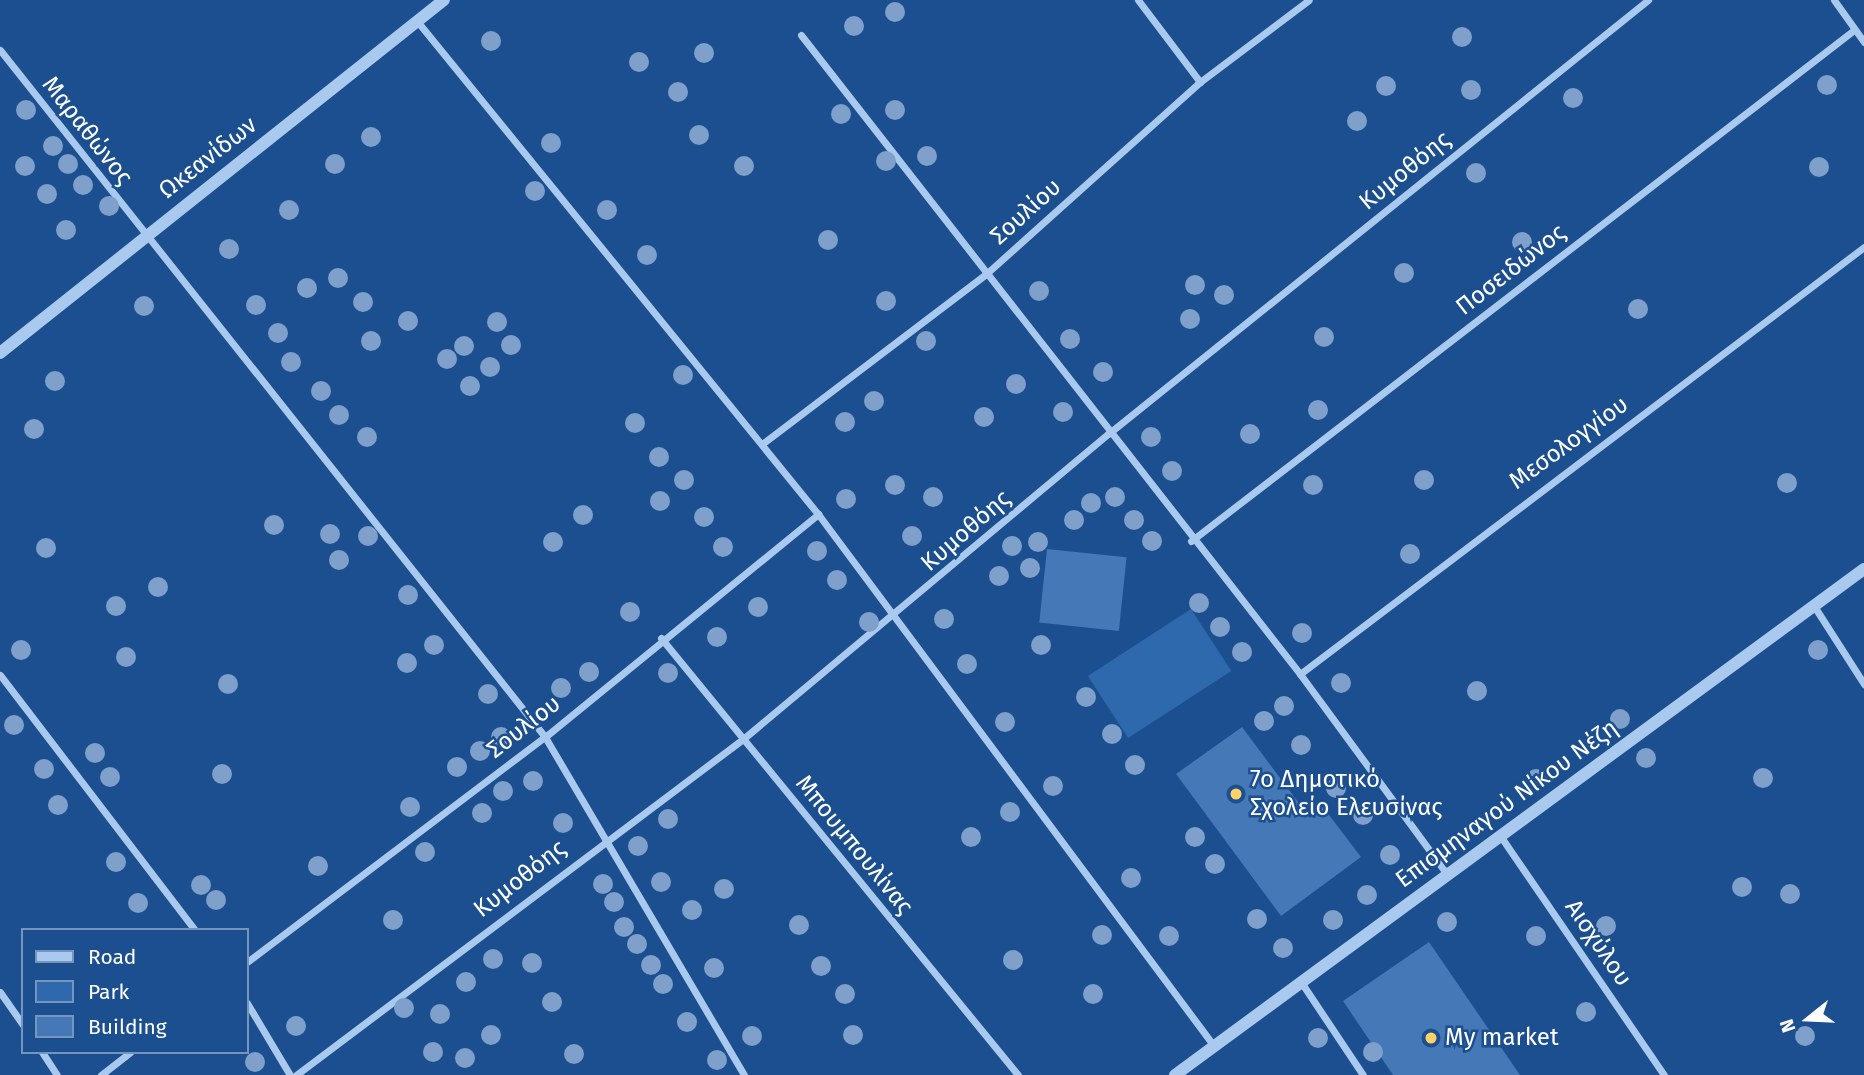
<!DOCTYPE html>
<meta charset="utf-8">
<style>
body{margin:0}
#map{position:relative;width:1864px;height:1075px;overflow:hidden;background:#1b4f8f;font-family:"Fira Sans",sans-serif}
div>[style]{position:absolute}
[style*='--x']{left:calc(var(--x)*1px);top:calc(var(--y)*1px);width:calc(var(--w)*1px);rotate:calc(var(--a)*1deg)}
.green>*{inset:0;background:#2e69ad;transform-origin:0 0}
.building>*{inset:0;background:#4478b7;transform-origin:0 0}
.minor>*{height:7px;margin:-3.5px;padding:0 3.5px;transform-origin:3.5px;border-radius:3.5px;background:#a9c9ee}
.tertiary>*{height:12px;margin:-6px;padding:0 6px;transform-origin:6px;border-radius:6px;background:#a9c9ee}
.trees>*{width:20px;height:20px;margin:-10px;border-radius:50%;background:#7ea0ca}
.dots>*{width:19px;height:19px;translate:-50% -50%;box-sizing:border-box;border:4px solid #1b4f8f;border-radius:50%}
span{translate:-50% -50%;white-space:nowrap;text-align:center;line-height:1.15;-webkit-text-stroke:5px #1b4f8f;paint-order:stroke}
.street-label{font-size:24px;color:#fff}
.poi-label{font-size:24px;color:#fff}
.left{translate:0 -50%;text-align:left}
.legend{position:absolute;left:21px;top:928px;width:228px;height:126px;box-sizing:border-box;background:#1b4f8f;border:2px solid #7695bc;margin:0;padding:9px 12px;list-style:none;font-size:21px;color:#fff}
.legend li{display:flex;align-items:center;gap:14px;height:35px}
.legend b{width:35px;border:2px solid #7695bc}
.north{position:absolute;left:1773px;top:984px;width:70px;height:70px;-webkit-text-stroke:5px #1b4f8f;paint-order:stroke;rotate:252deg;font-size:19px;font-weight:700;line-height:28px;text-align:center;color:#fff}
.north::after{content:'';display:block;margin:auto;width:24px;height:32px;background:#fff;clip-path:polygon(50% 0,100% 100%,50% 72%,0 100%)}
</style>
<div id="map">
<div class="green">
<div style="left:1191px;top:609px;width:74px;height:123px;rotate:57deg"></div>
</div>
<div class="building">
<div style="left:1047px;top:549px;width:80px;height:74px;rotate:6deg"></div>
<div style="clip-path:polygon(1242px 727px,1310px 818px,1323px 807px,1361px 857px,1281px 916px,1176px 774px)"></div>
<div style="clip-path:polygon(1429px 942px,1520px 1075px,1393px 1075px,1343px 1001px)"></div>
</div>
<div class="minor">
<div style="--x:1138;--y:0;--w:103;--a:52.9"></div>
<div style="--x:1834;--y:0;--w:52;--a:54.5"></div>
<div style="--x:417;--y:21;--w:635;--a:50.88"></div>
<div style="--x:818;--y:514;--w:663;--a:53.34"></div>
<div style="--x:801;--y:35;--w:811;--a:52.01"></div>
<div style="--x:1300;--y:674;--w:248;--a:53.7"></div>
<div style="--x:0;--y:50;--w:877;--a:51.57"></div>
<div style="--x:545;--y:737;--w:392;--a:59.5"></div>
<div style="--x:762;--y:444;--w:281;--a:-37.2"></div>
<div style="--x:986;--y:274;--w:288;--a:-41.9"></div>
<div style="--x:1200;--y:82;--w:136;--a:-37"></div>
<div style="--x:1191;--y:541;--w:837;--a:-37.62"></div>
<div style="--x:1814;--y:606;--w:93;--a:57.3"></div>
<div style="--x:661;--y:638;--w:564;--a:50.75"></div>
<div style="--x:1300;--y:674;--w:707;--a:-37.13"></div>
<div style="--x:0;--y:675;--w:321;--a:52.6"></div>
<div style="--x:1499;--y:834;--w:292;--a:55.6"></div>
<div style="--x:247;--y:962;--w:373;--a:-37.1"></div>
<div style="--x:545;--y:737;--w:353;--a:-39.2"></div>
<div style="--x:1301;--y:982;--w:112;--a:56.3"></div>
<div style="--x:0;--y:992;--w:40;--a:55.1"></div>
<div style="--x:247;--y:1003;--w:84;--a:59.2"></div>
<div style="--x:42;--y:1052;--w:27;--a:57"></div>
<div style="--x:101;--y:1075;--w:37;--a:-38"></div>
<div style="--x:296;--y:1075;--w:559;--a:-36.93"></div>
<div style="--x:743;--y:739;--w:476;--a:-39.9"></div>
<div style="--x:1108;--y:434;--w:693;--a:-38.79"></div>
</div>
<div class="tertiary">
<div style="--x:0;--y:353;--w:567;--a:-38.49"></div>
<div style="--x:1175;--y:1075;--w:855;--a:-36.29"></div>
</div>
<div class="trees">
<div style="left:895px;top:12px"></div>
<div style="left:854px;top:26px"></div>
<div style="left:1462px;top:37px"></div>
<div style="left:491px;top:41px"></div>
<div style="left:704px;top:53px"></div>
<div style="left:639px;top:62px"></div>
<div style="left:1827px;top:85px"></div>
<div style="left:1386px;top:86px"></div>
<div style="left:1471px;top:90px"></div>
<div style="left:678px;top:92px"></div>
<div style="left:1573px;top:98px"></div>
<div style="left:26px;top:110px"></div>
<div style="left:895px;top:110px"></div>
<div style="left:841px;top:114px"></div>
<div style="left:1357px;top:121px"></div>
<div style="left:699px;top:135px"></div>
<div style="left:371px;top:137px"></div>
<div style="left:551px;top:143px"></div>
<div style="left:53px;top:146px"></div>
<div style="left:927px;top:156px"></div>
<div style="left:886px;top:161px"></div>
<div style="left:68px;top:164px"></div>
<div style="left:335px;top:164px"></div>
<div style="left:25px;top:166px"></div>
<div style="left:744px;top:166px"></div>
<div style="left:1819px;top:167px"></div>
<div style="left:1476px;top:173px"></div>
<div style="left:83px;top:185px"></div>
<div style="left:535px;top:191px"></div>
<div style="left:47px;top:194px"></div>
<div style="left:109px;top:206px"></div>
<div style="left:289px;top:210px"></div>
<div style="left:607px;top:210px"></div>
<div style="left:66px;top:230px"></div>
<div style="left:828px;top:240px"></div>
<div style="left:1522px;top:242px"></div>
<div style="left:229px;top:249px"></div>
<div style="left:647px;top:255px"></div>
<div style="left:1404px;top:273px"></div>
<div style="left:338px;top:278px"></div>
<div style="left:1195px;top:285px"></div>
<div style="left:307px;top:288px"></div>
<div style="left:1039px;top:291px"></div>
<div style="left:1224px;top:295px"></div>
<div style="left:886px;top:301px"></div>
<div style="left:363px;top:302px"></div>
<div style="left:256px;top:305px"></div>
<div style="left:144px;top:306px"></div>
<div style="left:1638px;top:309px"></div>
<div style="left:1190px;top:319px"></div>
<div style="left:408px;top:321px"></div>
<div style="left:497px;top:322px"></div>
<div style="left:278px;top:333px"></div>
<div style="left:1324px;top:337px"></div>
<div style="left:1070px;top:339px"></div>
<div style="left:371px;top:341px"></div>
<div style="left:926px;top:341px"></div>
<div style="left:511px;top:345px"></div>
<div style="left:464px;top:346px"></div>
<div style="left:447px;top:359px"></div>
<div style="left:291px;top:362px"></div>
<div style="left:490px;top:367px"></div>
<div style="left:1103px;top:372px"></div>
<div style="left:683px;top:375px"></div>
<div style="left:55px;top:381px"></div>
<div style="left:1016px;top:384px"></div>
<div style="left:470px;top:386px"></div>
<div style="left:321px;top:391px"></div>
<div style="left:874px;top:401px"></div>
<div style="left:1318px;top:410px"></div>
<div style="left:1063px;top:412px"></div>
<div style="left:339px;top:415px"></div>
<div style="left:984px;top:417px"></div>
<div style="left:845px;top:422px"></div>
<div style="left:635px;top:423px"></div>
<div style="left:34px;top:429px"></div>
<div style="left:1250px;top:434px"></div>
<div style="left:367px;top:437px"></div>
<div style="left:1151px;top:437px"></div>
<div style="left:659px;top:457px"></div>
<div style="left:1172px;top:471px"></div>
<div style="left:684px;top:480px"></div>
<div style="left:1424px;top:480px"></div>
<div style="left:1787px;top:483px"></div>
<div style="left:895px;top:485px"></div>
<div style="left:1313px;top:485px"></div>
<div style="left:933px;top:497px"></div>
<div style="left:1115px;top:497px"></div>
<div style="left:846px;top:499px"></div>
<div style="left:660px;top:501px"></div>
<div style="left:1091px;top:503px"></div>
<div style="left:583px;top:515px"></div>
<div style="left:704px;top:517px"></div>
<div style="left:1074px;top:520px"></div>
<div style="left:1134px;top:520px"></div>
<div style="left:274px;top:525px"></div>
<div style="left:330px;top:534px"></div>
<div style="left:368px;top:536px"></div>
<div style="left:912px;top:536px"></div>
<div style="left:1152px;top:541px"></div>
<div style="left:553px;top:542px"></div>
<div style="left:1038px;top:542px"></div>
<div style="left:1012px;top:546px"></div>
<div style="left:723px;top:547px"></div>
<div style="left:46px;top:548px"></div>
<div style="left:817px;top:551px"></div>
<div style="left:1410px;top:554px"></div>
<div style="left:339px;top:560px"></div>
<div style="left:1030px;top:568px"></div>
<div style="left:999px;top:576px"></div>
<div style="left:837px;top:580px"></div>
<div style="left:158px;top:587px"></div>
<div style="left:408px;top:595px"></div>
<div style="left:1199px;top:603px"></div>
<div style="left:116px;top:606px"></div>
<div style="left:758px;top:607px"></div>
<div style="left:630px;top:612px"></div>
<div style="left:944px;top:619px"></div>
<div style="left:869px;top:622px"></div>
<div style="left:1220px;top:627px"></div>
<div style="left:1302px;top:633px"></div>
<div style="left:717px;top:637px"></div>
<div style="left:434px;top:645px"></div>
<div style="left:1041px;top:645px"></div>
<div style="left:21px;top:650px"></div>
<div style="left:1818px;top:650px"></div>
<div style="left:1242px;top:652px"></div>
<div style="left:126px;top:657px"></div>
<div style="left:407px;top:663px"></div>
<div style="left:967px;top:664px"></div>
<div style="left:589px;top:672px"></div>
<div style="left:668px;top:673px"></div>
<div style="left:1341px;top:683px"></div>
<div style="left:228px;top:684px"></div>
<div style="left:561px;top:688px"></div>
<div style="left:1477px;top:691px"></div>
<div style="left:488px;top:694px"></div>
<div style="left:1086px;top:697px"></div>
<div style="left:1284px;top:706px"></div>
<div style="left:1620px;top:719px"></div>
<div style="left:1264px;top:721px"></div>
<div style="left:1005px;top:722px"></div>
<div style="left:14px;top:725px"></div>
<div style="left:1112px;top:734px"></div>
<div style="left:501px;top:737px"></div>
<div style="left:1301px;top:745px"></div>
<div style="left:480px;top:751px"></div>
<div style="left:95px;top:753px"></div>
<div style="left:1646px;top:758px"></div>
<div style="left:1135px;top:765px"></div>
<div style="left:457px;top:767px"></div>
<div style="left:44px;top:769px"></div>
<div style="left:222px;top:774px"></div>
<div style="left:110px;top:777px"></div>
<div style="left:1763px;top:778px"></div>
<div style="left:1536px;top:779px"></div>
<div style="left:533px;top:781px"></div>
<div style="left:1053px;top:786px"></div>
<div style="left:1336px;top:788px"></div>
<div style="left:503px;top:791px"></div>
<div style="left:58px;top:805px"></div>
<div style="left:410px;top:807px"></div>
<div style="left:1010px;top:812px"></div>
<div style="left:482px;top:813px"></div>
<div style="left:1363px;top:815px"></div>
<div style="left:668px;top:819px"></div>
<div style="left:563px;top:823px"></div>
<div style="left:971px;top:837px"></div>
<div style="left:1195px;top:837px"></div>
<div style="left:638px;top:846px"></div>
<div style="left:425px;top:852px"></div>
<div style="left:1390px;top:855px"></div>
<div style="left:116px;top:862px"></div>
<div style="left:1215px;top:864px"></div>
<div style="left:318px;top:866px"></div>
<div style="left:1131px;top:878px"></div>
<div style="left:661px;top:882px"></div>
<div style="left:603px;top:884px"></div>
<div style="left:201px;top:885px"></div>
<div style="left:1742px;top:887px"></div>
<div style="left:724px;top:889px"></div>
<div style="left:1790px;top:894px"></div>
<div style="left:1367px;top:895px"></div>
<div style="left:216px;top:900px"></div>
<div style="left:614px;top:902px"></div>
<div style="left:138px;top:903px"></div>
<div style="left:692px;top:910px"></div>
<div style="left:1257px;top:919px"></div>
<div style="left:393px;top:920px"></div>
<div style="left:1333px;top:920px"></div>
<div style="left:1447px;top:922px"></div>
<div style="left:799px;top:925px"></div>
<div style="left:1606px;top:926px"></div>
<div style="left:624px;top:927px"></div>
<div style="left:1102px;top:935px"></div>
<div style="left:1169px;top:936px"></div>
<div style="left:1536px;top:936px"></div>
<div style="left:637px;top:944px"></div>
<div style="left:1283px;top:948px"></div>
<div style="left:493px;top:959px"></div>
<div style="left:1013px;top:960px"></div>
<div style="left:532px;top:963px"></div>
<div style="left:651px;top:965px"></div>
<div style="left:821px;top:966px"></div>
<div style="left:714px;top:968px"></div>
<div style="left:466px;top:982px"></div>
<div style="left:663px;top:984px"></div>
<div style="left:845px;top:994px"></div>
<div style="left:1093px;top:994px"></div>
<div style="left:552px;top:1002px"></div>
<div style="left:404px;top:1008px"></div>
<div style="left:1586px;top:1012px"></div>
<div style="left:440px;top:1014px"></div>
<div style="left:687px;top:1022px"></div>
<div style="left:296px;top:1026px"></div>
<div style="left:491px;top:1035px"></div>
<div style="left:853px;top:1035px"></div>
<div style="left:752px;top:1036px"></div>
<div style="left:1805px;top:1036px"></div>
<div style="left:1318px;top:1038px"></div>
<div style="left:433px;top:1052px"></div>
<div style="left:1373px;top:1052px"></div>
<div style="left:574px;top:1054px"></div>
<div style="left:465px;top:1058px"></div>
<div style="left:717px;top:1060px"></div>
<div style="left:255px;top:1062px"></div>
</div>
<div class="dots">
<div style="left:1236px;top:794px;background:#ffd166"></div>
<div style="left:1431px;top:1038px;background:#ffd166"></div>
</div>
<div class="street-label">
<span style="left:87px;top:131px;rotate:52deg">Μαραθώνος</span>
<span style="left:208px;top:158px;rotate:-38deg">Ωκεανίδων</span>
<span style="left:1405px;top:171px;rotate:-39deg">Κυμοθόης</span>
<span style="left:1026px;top:212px;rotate:-42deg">Σουλίου</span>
<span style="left:1511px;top:270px;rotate:-38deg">Ποσειδώνος</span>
<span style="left:1569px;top:443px;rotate:-36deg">Μεσολογγίου</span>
<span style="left:966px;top:531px;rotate:-41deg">Κυμοθόης</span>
<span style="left:524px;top:727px;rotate:-38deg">Σουλίου</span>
<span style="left:1507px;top:804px;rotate:-36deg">Επισμηναγού Νίκου Νέζη</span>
<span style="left:854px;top:845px;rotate:51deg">Μπουμπουλίνας</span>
<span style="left:520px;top:879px;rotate:-38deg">Κυμοθόης</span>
<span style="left:1598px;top:943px;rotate:56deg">Αισχύλου</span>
</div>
<div class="poi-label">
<span class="left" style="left:1250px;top:794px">7ο Δημοτικό<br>Σχολείο Ελευσίνας</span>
<span class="left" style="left:1445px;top:1038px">My market</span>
</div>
<ul class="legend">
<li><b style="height:9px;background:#a9c9ee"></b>Road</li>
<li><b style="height:19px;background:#2e69ad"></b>Park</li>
<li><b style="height:19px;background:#4478b7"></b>Building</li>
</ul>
<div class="north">N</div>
</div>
